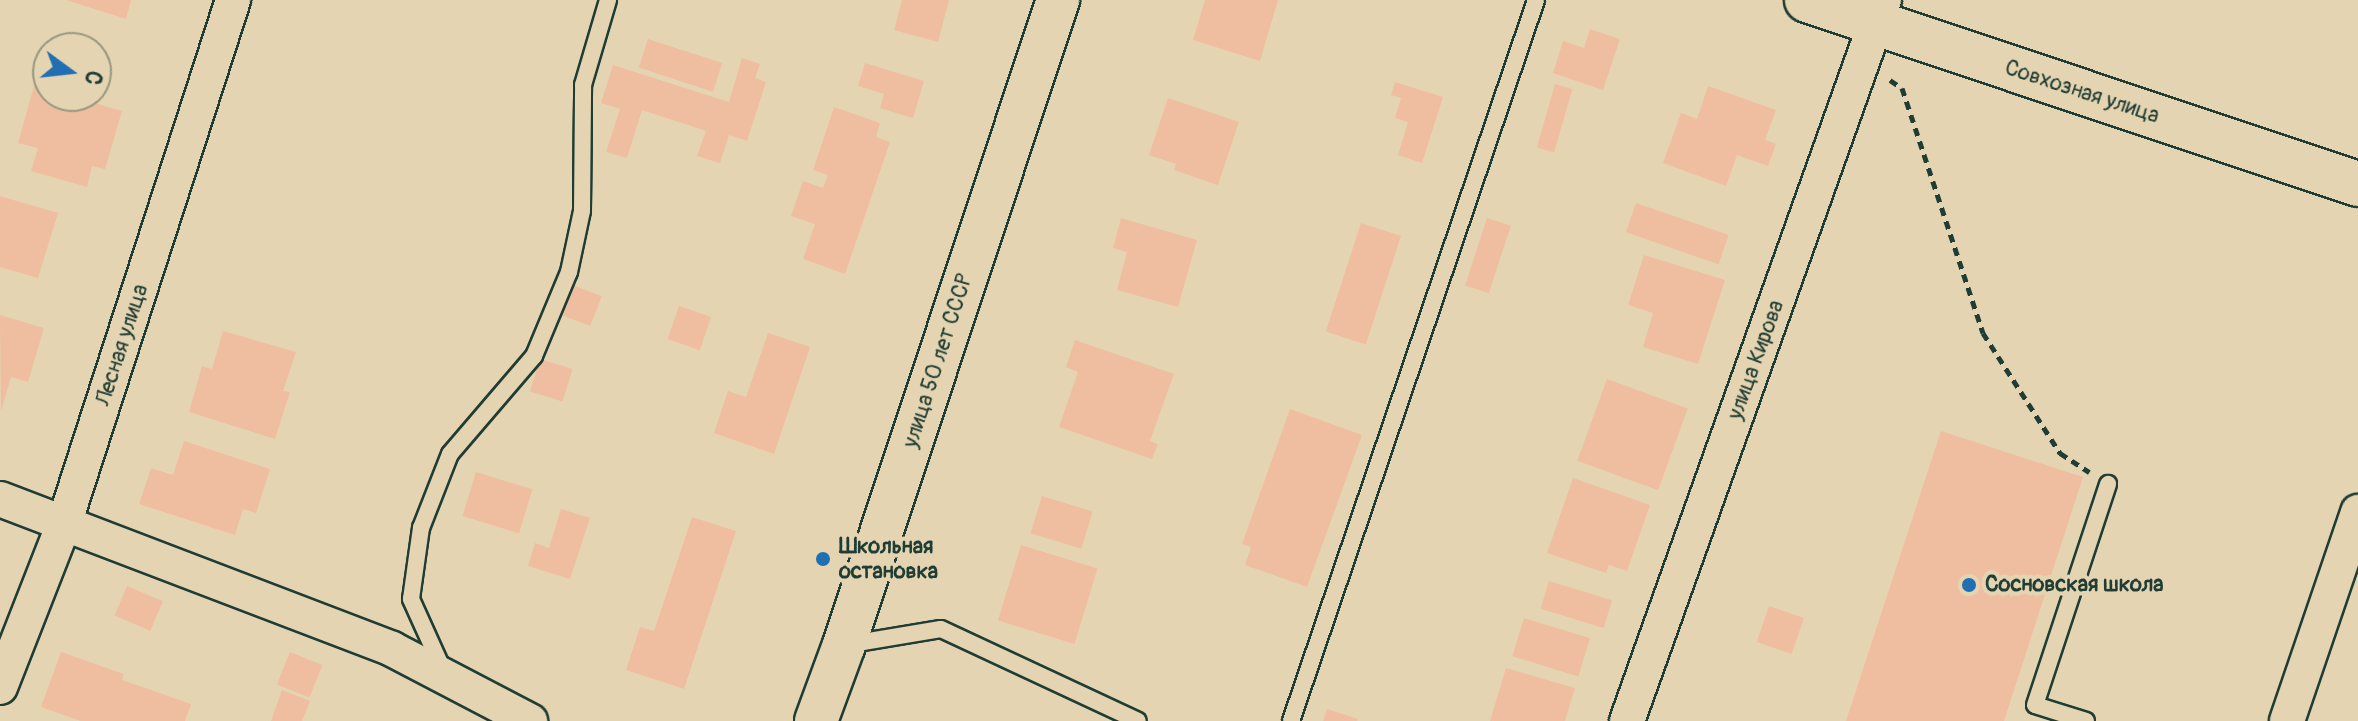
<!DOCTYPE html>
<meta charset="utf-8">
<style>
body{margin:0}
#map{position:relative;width:2358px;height:721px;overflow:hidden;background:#e5d4b1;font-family:Pangolin,sans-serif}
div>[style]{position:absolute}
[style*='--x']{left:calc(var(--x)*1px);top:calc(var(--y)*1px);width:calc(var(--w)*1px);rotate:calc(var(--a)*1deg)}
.building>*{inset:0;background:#efbea0;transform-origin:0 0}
.path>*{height:5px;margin-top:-2.5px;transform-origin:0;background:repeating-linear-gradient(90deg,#1f3d34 0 8px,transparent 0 14px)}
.roads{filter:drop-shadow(2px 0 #1f3d34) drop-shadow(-2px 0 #1f3d34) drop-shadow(0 2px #1f3d34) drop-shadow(0 -2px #1f3d34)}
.service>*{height:16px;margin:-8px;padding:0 8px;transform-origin:8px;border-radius:8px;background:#e5d4b1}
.minor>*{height:34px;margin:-17px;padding:0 17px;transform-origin:17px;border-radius:17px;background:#e5d4b1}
.tertiary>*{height:42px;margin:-21px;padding:0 21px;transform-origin:21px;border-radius:21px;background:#e5d4b1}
.secondary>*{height:44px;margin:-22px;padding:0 22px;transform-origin:22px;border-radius:22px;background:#e5d4b1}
.dots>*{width:22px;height:22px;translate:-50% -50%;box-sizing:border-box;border:4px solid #e5d4b1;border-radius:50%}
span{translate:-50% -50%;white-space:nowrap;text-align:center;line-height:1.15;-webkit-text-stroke:8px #e5d4b1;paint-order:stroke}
.street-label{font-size:22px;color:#1f3d34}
.poi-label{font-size:22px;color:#1f3d34;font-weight:700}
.left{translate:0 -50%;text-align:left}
.north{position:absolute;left:32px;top:32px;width:80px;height:80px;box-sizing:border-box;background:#e5d4b1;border:2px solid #96987f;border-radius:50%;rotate:105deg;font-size:22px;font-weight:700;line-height:32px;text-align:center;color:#1f3d34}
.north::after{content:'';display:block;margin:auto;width:28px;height:36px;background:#1f6fb2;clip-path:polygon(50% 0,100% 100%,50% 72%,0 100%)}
</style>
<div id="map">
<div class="building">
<div style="clip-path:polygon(66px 0,131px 0,126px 19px)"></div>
<div style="clip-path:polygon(902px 0,949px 0,938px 42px,894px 30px)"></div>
<div style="clip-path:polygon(1205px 0,1278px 0,1260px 61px,1193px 40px)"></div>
<div style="clip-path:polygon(1590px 29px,1620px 39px,1603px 90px,1553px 73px,1563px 41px,1584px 48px)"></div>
<div style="left:648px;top:39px;width:78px;height:30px;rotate:18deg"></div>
<div style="clip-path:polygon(742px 58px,760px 64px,755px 78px,766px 82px,747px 141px,729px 135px,720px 163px,697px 156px,706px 131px,642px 110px,627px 158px,606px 152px,620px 109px,601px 103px,613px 65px,729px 102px)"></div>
<div style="clip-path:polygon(865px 63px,924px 81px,913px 118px,880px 108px,884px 94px,858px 86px)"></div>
<div style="clip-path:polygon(1395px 82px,1443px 97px,1422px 163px,1398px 155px,1408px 122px,1395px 118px,1401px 98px,1391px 95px)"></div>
<div style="left:1555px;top:84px;width:18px;height:66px;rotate:16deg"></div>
<div style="clip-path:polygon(34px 86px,48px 90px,48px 96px,70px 96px,122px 111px,105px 169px,92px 166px,87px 187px,31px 171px,38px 148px,18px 143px)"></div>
<div style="clip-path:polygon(1708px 86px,1776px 110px,1765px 140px,1776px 144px,1768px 166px,1737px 155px,1726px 186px,1663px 163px,1681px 113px,1697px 119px)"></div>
<div style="clip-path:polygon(1168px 98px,1239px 122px,1218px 185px,1174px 170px,1176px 164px,1149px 155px)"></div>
<div style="clip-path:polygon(834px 107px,880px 123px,876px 137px,890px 142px,845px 274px,803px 259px,815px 224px,791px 216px,803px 181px,823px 188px,828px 175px,813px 170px)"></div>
<div style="clip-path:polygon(0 196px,58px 213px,38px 278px,0 267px)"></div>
<div style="left:1636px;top:203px;width:98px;height:31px;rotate:19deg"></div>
<div style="clip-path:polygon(1121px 218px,1197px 240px,1178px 307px,1117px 290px,1127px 252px,1113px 248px)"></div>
<div style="left:1487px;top:218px;width:25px;height:71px;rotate:18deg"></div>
<div style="left:1361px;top:223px;width:42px;height:114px;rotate:18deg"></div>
<div style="clip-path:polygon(1644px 255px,1725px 280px,1698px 364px,1643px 347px,1653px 313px,1628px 305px)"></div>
<div style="left:570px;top:284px;width:34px;height:32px;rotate:21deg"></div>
<div style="left:679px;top:306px;width:34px;height:35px;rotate:19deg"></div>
<div style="clip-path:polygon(0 315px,44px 328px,28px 382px,11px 377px,1px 411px)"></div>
<div style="clip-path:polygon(223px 331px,296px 352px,283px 391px,290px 392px,275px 439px,189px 412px,202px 366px,212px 369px)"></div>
<div style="clip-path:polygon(768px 333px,810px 347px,774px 454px,714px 433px,728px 391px,746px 397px)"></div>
<div style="clip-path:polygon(1075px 340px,1174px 374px,1150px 441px,1158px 444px,1152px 459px,1059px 427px,1078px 372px,1066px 367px)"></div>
<div style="left:540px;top:359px;width:34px;height:34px;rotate:17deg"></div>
<div style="left:1607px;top:379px;width:86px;height:87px;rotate:20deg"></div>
<div style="clip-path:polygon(1290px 409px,1362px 435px,1307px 587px,1245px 565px,1251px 547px,1242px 544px)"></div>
<div style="clip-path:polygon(1941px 431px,2083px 477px,2004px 721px,1846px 721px)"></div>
<div style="clip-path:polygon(184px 441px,270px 469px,256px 513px,243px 509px,235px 535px,139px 504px,151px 468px,173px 475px)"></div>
<div style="left:476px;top:472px;width:59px;height:46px;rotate:17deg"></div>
<div style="clip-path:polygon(1573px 478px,1650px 505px,1627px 571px,1609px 565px,1606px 573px,1547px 553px)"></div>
<div style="left:1042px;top:496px;width:53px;height:39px;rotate:17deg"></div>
<div style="clip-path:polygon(561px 509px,590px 518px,570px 579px,528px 566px,535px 543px,549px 548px)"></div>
<div style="clip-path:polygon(692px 517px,736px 531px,684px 689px,626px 670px,640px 627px,654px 631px)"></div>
<div style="left:1021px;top:545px;width:80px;height:79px;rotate:17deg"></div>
<div style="left:1549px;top:581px;width:66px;height:29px;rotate:17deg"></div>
<div style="left:127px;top:586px;width:39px;height:32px;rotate:23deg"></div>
<div style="left:1769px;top:606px;width:37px;height:38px;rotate:19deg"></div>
<div style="left:1524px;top:618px;width:69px;height:40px;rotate:17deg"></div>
<div style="clip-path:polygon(61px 652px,124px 674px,122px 680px,191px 704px,185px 721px,81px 721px,41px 707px)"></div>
<div style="left:290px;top:652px;width:35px;height:35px;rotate:22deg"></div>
<div style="clip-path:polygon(1506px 668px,1575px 688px,1565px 721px,1490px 721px)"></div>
<div style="clip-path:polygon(282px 690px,310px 701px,302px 721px,271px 721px)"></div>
<div style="clip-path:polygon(1327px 709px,1358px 719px,1357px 721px,1323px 721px)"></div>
</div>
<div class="path">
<div style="--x:1890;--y:80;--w:14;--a:34"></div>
<div style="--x:1902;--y:88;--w:258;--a:71.7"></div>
<div style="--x:1983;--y:333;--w:143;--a:57.3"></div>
<div style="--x:2060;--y:453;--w:35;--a:33"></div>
</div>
<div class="roads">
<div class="service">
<div style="--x:845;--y:645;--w:97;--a:-9.5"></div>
<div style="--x:941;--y:629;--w:217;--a:25"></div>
<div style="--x:443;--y:670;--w:78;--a:-114.3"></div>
<div style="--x:411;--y:599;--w:72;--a:-82"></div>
<div style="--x:421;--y:528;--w:79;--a:-68.6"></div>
<div style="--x:450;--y:454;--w:129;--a:-49.4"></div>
<div style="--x:534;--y:356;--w:91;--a:-67.4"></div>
<div style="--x:569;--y:272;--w:62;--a:-78"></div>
<div style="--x:582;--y:211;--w:126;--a:-89.5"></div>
<div style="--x:583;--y:85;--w:89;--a:-73.6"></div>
<div style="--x:1291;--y:721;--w:761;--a:-71.23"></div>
<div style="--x:2086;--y:721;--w:53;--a:-162.6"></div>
<div style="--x:2035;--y:705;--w:233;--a:-71.7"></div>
</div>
<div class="minor">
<div style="--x:0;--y:499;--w:420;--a:20.9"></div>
<div style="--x:392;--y:649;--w:156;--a:27.6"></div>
<div style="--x:0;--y:687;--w:175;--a:-68.6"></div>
<div style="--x:64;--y:524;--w:551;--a:-72.12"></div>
<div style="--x:1627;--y:721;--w:765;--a:-70.38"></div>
<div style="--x:2287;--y:721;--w:221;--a:-71.2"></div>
</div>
<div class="tertiary">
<div style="--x:816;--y:721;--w:81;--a:-69.8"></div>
<div style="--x:844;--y:645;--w:680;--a:-71.65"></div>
</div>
<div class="secondary">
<div style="--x:1807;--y:0;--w:581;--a:18.47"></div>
</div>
</div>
<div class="dots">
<div style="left:823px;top:559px;background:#1f6fb2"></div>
<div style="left:1969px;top:585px;background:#1f6fb2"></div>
</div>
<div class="street-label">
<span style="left:2082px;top:92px;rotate:18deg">Совхозная улица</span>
<span style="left:122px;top:345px;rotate:-72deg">Лесная улица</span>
<span style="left:1756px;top:360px;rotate:-70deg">улица Кирова</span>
<span style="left:938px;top:361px;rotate:-72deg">улица 50 лет СССР</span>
</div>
<div class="poi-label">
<span class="left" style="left:839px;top:559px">Школьная<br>остановка</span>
<span class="left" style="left:1985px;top:585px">Сосновская школа</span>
</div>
<div class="north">С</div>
</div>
